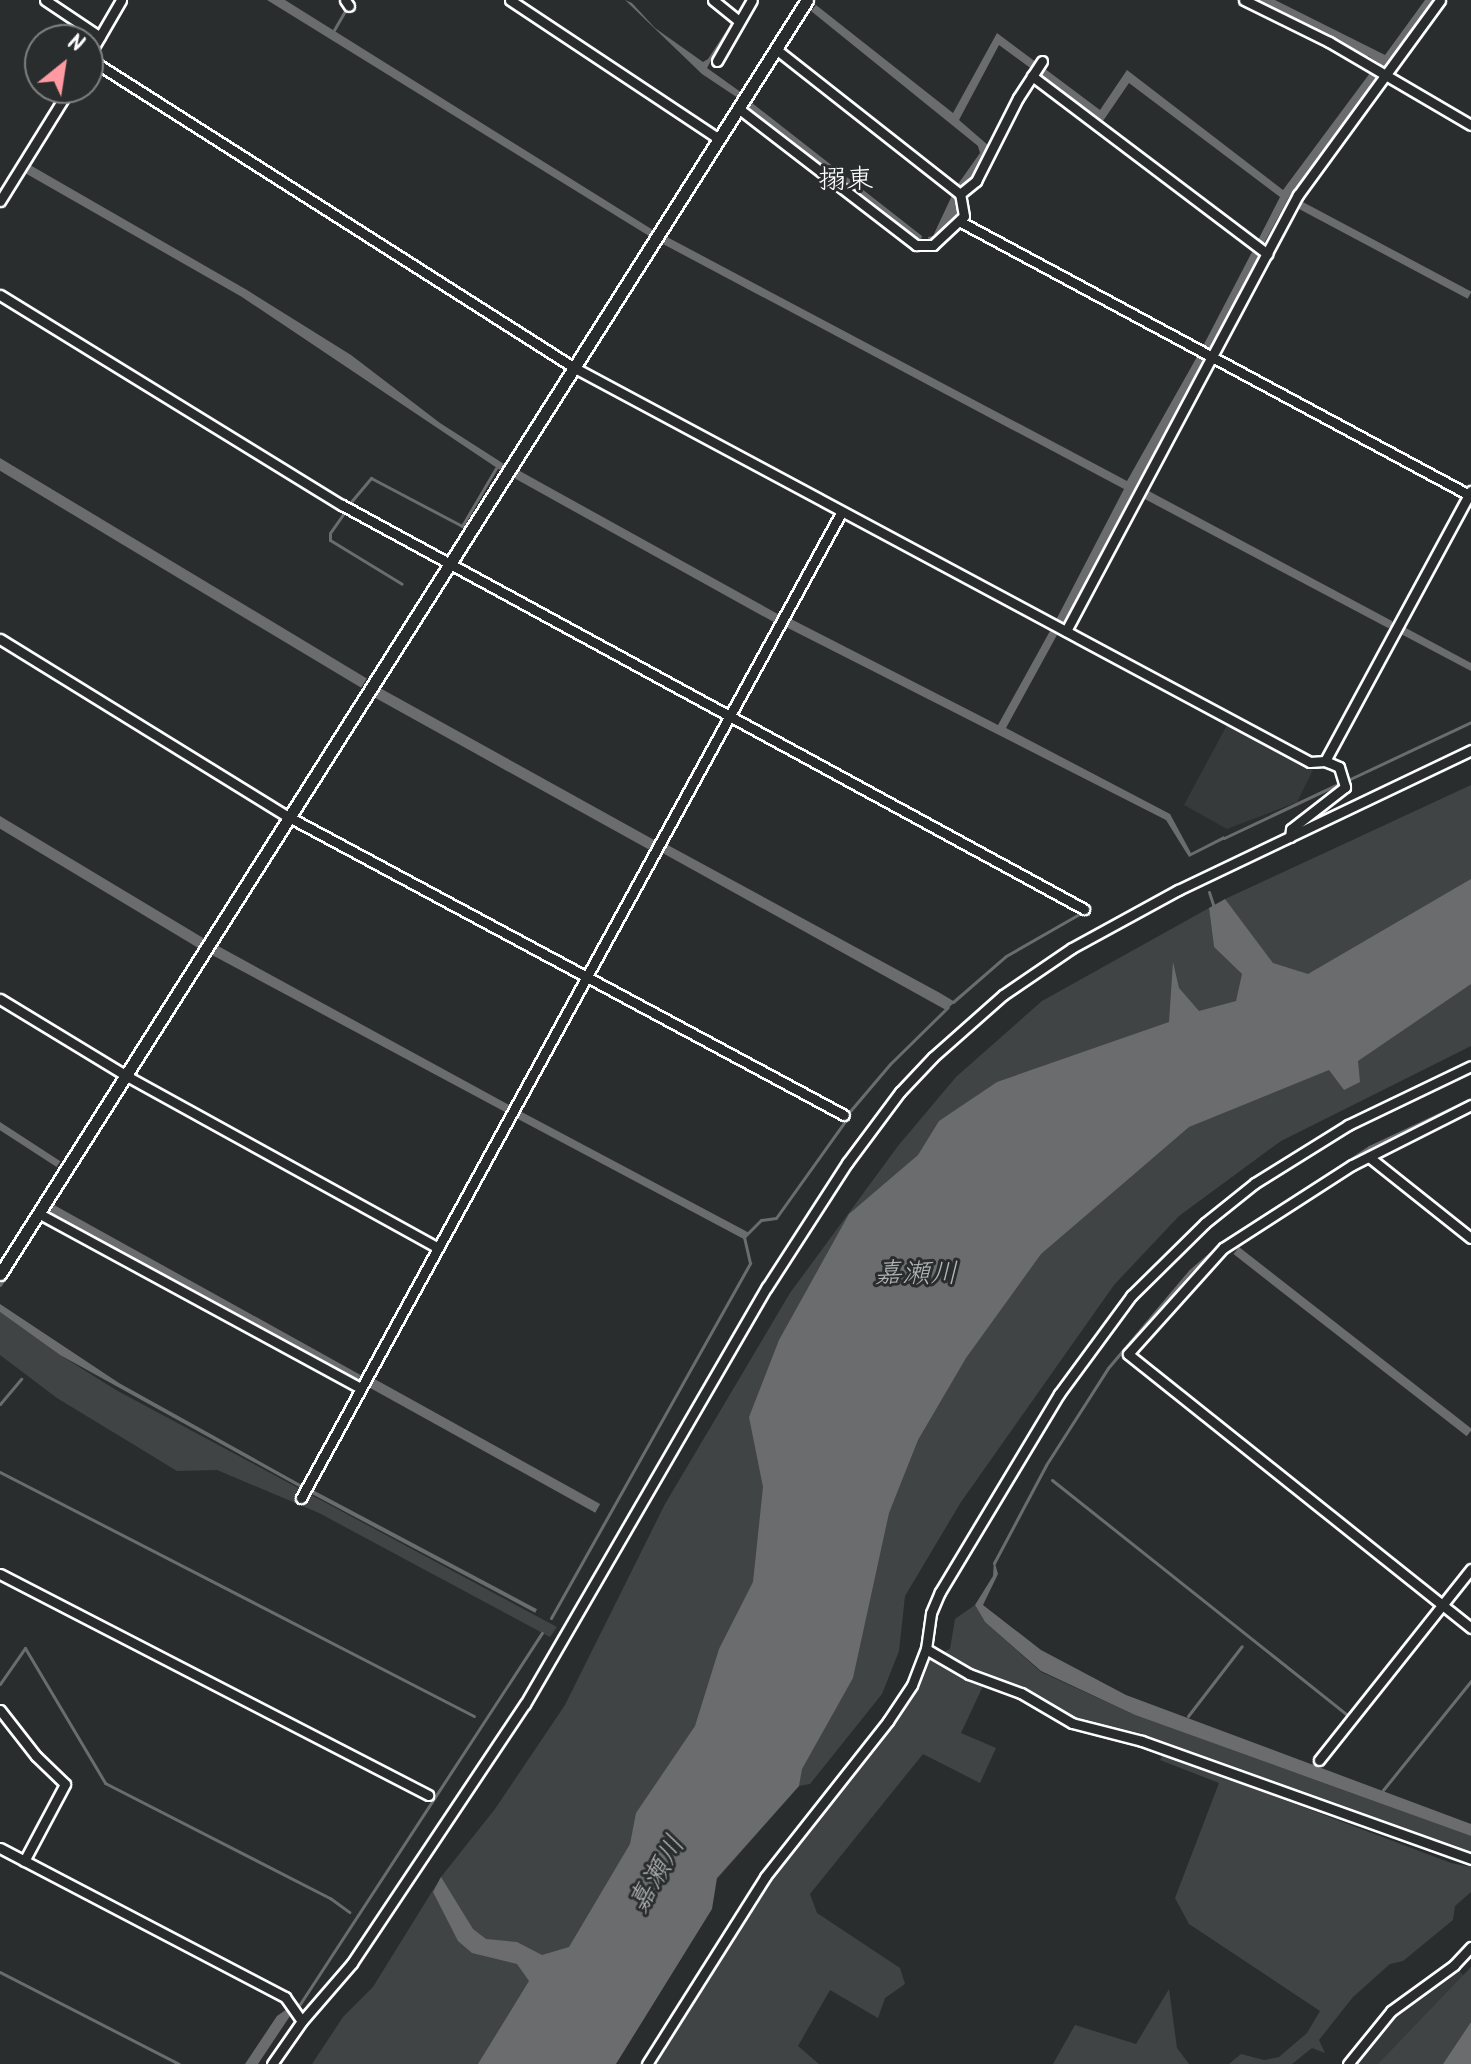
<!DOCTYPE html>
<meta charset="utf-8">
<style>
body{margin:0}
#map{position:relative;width:1471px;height:2064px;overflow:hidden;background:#2a2d2e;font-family:Kalam,"Klee One",sans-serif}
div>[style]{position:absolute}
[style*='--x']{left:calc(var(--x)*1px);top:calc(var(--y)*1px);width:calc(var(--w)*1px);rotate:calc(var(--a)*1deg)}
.built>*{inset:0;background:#373a3b}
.green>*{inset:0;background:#414445}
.water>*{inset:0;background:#6a6c6d;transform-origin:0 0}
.stream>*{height:3px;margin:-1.5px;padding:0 1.5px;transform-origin:1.5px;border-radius:1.5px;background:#6a6c6d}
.roads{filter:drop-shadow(2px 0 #fff) drop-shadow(-2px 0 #fff) drop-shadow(0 2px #fff) drop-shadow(0 -2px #fff)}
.minor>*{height:9px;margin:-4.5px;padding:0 4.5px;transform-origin:4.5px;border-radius:4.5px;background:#2a2d2e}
.tertiary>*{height:11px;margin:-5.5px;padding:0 5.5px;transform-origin:5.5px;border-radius:5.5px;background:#2a2d2e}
span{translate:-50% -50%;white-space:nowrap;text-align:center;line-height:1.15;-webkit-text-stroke:6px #2a2d2e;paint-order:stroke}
.neighbourhood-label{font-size:28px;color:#fff}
.water-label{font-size:28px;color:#b4b6b6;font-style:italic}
.north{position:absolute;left:24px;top:24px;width:80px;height:80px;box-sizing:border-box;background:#2a2d2e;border:2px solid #7f8182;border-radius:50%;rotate:30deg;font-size:22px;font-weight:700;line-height:32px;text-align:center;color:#fff}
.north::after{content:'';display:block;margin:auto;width:28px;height:36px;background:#ff9aa2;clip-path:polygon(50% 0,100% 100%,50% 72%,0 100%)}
</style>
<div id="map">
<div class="built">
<div style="clip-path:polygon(1227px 725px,1313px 770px,1297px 802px,1227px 829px,1184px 805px)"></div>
<div style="clip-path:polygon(1457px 1968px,1471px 1983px,1471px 2064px,1354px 2064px,1394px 2014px)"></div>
</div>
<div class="green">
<div style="clip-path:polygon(1471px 785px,1471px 893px,1299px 989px,1273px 973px,1231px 919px,1225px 899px)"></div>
<div style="clip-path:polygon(1209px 908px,1214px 947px,1242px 974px,1248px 1007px,1179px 1030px,779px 1599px,516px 2064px,312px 2064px,343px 2017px,373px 1987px,441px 1877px,495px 1809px,565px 1705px,665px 1504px,790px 1293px,898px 1146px,956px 1077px,1042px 1001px)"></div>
<div style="clip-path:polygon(1471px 967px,1471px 1046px,1281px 1141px,1179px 1216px,1114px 1285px,961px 1502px,905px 1596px,899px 1651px,882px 1694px,810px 1784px,799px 1786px,717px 1879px,930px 1251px,1348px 1048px)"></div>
<div style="clip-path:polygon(0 1312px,60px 1355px,116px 1390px,557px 1627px,550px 1637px,319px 1513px,217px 1470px,177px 1471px,57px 1398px,0 1355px)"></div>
<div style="clip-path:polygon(975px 1605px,985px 1622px,1041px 1672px,1135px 1715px,1471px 1836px,1471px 1856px,1140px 1733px,1073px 1719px,1065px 1724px,1022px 1700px,983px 1686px,961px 1733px,996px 1748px,980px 1783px,923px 1754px,810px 1894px,817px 1913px,900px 1968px,905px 1984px,885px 1998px,878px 2018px,830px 1990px,798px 2046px,819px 2064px,656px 2064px,765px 1887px,898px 1720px,918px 1690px,930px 1658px,950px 1649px,955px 1619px)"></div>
<div style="clip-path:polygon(1163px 1754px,1451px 1863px,1471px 1867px,1471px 1892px,1455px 1906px,1453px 1920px,1403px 1961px,1390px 1964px,1353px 1997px,1319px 2040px,1325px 2053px,1312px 2048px,1292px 2064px,1229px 2064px,1241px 2054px,1264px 2060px,1279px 2057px,1307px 2033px,1320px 2011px,1189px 1924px,1175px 1898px,1219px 1783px,1160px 1760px)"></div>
<div style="clip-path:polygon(1471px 1967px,1471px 2022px,1443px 2064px,1378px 2064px)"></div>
<div style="clip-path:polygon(1169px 1989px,1177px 2048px,1189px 2064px,1053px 2064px,1075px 2025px,1136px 2044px)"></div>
</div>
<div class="water">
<div style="clip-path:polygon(267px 0,285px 0,653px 230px,649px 236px)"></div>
<div style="clip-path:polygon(625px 0,632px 3px,655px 28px,703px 62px,708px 59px,732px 22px,707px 68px,742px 93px,738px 98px,702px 74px)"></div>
<div style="clip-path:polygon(1255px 0,1275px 0,1385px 55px,1425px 0,1435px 0,1384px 70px,1376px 69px,1379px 63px,1368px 56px,1366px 60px,1355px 54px,1356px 50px)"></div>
<div style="clip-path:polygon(816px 5px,953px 113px,997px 33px,1100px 110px,1127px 70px,1283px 190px,1370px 73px,1377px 78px,1289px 197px,1262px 247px,1256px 244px,1280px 197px,1129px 83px,1103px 121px,999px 45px,959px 120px,989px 146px,975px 176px,961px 191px,960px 213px,929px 242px,928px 237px,933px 236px,956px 187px,980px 153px,978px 146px,811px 11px)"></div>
<div style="clip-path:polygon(752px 103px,922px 236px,921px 241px,914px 240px,748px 108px)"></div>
<div style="clip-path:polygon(30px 165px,247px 290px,351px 355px,440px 423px,504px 464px,500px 470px,242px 297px,25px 173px)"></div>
<div style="left:1301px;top:201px;width:193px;height:8px;rotate:28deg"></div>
<div style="clip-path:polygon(667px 237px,1127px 481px,1198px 355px,1204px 358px,1063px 624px,1056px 620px,1124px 489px,663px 244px)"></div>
<div style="clip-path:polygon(1252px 252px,1259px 256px,1208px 351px,1202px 348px)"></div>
<div style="left:0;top:458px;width:428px;height:11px;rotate:31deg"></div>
<div style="left:518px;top:470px;width:298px;height:9px;rotate:29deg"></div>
<div style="clip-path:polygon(1145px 489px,1392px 621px,1393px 626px,1388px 628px,1141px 497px)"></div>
<div style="clip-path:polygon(789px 618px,998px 725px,1050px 631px,1057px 635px,1006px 728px,1170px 814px,1191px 853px,1224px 836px,1225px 839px,1189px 857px,1166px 820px,784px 626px)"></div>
<div style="clip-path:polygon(1404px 627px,1471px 663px,1471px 671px,1401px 634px,1400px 629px)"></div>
<div style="left:380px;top:688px;width:314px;height:11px;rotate:29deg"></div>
<div style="left:0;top:816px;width:238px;height:11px;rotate:31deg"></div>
<div style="clip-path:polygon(664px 843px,940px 993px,955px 1002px,946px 1010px,659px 851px)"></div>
<div style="clip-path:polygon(1471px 879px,1471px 984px,1358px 1061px,1360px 1082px,1344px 1090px,1329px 1070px,1189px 1127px,1041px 1254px,966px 1358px,918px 1440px,889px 1513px,853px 1678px,802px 1769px,799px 1786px,717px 1878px,712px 1909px,616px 2064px,478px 2064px,529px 1981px,517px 1964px,472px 1953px,458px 1941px,433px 1892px,441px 1877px,473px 1929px,486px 1939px,517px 1942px,542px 1955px,569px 1947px,630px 1844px,636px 1813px,695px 1726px,719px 1649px,753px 1582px,763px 1487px,749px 1417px,779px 1340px,849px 1214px,918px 1155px,939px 1121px,997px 1082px,1169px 1022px,1173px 962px,1179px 988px,1199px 1011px,1236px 1001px,1242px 974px,1214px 947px,1209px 908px,1225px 899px,1273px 963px,1308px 974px)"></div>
<div style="clip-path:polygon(218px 946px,511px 1106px,507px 1113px,212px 955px)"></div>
<div style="left:518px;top:1110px;width:261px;height:8px;rotate:28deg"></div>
<div style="left:0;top:1122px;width:72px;height:7px;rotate:33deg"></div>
<div style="left:54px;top:1205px;width:351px;height:9px;rotate:29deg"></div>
<div style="left:1239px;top:1247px;width:296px;height:9px;rotate:38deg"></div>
<div style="clip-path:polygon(0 1304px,119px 1383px,302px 1485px,301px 1488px,60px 1355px,0 1312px)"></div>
<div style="left:371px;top:1377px;width:262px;height:10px;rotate:29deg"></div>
<div style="left:311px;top:1489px;width:256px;height:4px;rotate:28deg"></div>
<div style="clip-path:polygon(994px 1560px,998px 1574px,983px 1605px,1041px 1650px,1126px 1695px,1471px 1824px,1471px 1836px,1135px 1715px,1041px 1671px,985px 1622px,975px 1605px,993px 1576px)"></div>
<div style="clip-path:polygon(287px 2009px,290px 2016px,258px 2064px,245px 2064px,277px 2016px)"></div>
<div style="clip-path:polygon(1471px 2022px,1471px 2064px,1443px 2064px)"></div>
</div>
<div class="stream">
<div style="--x:334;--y:30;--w:34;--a:-60"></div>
<div style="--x:350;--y:503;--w:33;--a:-50"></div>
<div style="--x:371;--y:478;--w:103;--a:27.8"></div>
<div style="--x:462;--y:526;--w:67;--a:-59.6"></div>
<div style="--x:344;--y:513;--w:24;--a:125"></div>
<div style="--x:330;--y:533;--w:7;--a:90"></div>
<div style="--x:330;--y:540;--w:84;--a:31.4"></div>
<div style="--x:1348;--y:780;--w:136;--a:-25.2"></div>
<div style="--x:1224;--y:838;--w:126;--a:-25.3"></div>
<div style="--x:1209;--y:892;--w:16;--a:72"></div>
<div style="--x:953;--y:1002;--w:70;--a:-41"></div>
<div style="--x:1006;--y:956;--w:86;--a:-29.8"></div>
<div style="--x:851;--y:1110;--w:60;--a:-49.7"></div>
<div style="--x:890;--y:1064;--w:81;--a:-44.5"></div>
<div style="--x:0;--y:1285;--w:42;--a:-58.6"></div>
<div style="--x:0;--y:1404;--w:33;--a:-50"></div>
<div style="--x:0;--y:1472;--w:533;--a:27.24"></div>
<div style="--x:1052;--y:1480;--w:376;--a:38.5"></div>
<div style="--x:994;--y:1563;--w:111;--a:-62"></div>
<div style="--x:1046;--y:1465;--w:115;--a:-57.4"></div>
<div style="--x:1108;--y:1368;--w:127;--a:-49.8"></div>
<div style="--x:1190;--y:1271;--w:49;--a:-40.9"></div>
<div style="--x:1227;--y:1239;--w:169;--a:-32.9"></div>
<div style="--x:1369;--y:1147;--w:113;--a:-25.2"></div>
<div style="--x:551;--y:1618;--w:407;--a:-60.7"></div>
<div style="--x:750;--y:1263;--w:27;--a:-103"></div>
<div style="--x:744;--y:1237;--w:24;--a:-45"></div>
<div style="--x:761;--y:1220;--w:15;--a:-8"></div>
<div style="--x:776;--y:1218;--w:120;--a:-54.5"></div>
<div style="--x:0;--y:1684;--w:44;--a:-55.2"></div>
<div style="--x:25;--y:1648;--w:157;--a:59.3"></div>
<div style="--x:105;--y:1783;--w:253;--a:27.1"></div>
<div style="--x:330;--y:1898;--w:24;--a:36"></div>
<div style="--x:1188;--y:1716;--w:88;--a:-52.4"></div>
<div style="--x:1383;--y:1790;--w:140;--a:-51.1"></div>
<div style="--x:0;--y:1972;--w:201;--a:27.2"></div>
<div style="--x:300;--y:2004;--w:443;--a:-56.9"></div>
</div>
<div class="roads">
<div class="minor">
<div style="--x:45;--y:0;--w:66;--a:33.9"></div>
<div style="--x:345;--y:0;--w:7;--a:56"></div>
<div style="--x:510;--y:0;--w:251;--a:33.6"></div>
<div style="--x:713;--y:0;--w:33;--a:39"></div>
<div style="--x:1244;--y:0;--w:95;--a:26.3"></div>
<div style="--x:1329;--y:42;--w:164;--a:30.3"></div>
<div style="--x:88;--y:57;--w:66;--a:-59.9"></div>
<div style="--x:88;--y:58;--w:575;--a:32.5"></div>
<div style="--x:573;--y:367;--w:836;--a:28.19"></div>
<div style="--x:1310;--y:762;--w:15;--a:-4"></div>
<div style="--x:1325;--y:761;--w:15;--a:23"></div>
<div style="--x:1339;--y:767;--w:21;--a:73"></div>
<div style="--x:1345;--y:787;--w:68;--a:142.1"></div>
<div style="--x:1291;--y:829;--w:8;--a:97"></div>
<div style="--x:717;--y:61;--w:70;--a:-60.2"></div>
<div style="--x:1032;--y:76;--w:295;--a:37.1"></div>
<div style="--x:738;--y:108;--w:225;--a:37.6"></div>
<div style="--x:916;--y:245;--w:17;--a:0"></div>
<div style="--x:933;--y:245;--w:42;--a:-43.1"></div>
<div style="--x:964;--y:216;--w:22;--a:-100"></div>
<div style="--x:960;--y:194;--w:234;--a:-141.8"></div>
<div style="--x:960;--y:194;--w:21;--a:-39"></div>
<div style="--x:976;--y:181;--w:93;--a:-63.2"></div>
<div style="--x:1018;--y:98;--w:44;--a:-57"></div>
<div style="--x:0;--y:201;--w:133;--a:-58.2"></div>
<div style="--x:959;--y:221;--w:581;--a:28.24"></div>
<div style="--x:0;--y:295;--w:401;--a:31.6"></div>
<div style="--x:342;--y:505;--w:845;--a:28.57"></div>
<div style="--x:1066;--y:631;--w:494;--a:-62"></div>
<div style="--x:1298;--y:195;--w:241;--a:-53.9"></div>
<div style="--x:0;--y:639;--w:337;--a:31.7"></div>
<div style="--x:287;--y:816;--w:632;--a:28.23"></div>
<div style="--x:1325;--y:761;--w:307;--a:-61.6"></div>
<div style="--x:0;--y:999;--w:146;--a:31.3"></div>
<div style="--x:125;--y:1075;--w:356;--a:28.9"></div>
<div style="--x:1471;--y:1105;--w:133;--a:153.2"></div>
<div style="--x:1352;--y:1165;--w:153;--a:147.2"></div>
<div style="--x:1223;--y:1248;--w:142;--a:131.9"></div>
<div style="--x:1128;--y:1354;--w:439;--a:38.6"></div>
<div style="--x:1369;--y:1157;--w:130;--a:38.5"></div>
<div style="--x:38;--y:1213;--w:366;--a:28.5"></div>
<div style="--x:301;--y:1498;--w:1123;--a:-61.27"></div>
<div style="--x:0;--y:1574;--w:482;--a:27.3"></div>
<div style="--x:926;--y:1649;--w:50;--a:30.2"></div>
<div style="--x:969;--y:1674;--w:55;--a:20.1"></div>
<div style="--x:1021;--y:1693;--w:59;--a:30.5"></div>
<div style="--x:1072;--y:1723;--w:72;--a:14.4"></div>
<div style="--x:1142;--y:1741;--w:350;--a:19.7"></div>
<div style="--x:0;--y:1710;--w:58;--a:52"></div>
<div style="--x:36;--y:1756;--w:40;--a:44"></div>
<div style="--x:65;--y:1784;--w:87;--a:118"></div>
<div style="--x:1319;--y:1760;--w:244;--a:-51.5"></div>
<div style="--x:0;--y:1848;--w:322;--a:27.6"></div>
<div style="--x:285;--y:1997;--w:29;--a:55"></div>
<div style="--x:272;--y:2064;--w:52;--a:-55.1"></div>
<div style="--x:302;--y:2021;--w:77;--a:-49.2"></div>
<div style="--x:352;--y:1963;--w:311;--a:-56.3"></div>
<div style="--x:525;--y:1704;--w:482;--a:-59.9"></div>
<div style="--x:767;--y:1287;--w:148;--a:-57.2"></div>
<div style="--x:847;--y:1163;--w:89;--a:-53.3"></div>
<div style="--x:900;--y:1092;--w:48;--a:-46.7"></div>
<div style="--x:933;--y:1057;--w:94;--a:-41.5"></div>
<div style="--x:1003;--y:995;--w:83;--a:-34.3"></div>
<div style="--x:1072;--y:948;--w:121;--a:-28.7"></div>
<div style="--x:1178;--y:890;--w:325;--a:-25.5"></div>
<div style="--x:647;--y:2064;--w:221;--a:-57.7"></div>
<div style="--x:765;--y:1877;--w:199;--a:-51.7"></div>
<div style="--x:888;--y:1721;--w:43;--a:-56.3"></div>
<div style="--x:912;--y:1685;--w:39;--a:-69"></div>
<div style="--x:926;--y:1649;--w:36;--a:-82"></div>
<div style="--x:931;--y:1613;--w:23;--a:-67"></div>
<div style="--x:940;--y:1592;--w:231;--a:-59"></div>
<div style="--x:1059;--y:1394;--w:122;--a:-53.7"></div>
<div style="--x:1131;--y:1296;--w:104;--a:-44.6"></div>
<div style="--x:1205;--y:1223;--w:64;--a:-38.7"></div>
<div style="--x:1255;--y:1183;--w:110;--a:-31.9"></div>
<div style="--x:1348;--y:1125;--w:136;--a:-25.6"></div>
<div style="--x:1348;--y:2064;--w:68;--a:-50.9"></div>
<div style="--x:1391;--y:2011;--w:78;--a:-36.1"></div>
<div style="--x:1454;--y:1965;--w:25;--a:-47"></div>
</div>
<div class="tertiary">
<div style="--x:0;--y:1274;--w:1508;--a:-57.65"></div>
</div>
</div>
<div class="neighbourhood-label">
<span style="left:846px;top:181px">搦東</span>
</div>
<div class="water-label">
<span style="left:916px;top:1275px">嘉瀬川</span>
<span style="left:658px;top:1875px;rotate:-60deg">嘉瀬川</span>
</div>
<div class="north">N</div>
</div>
